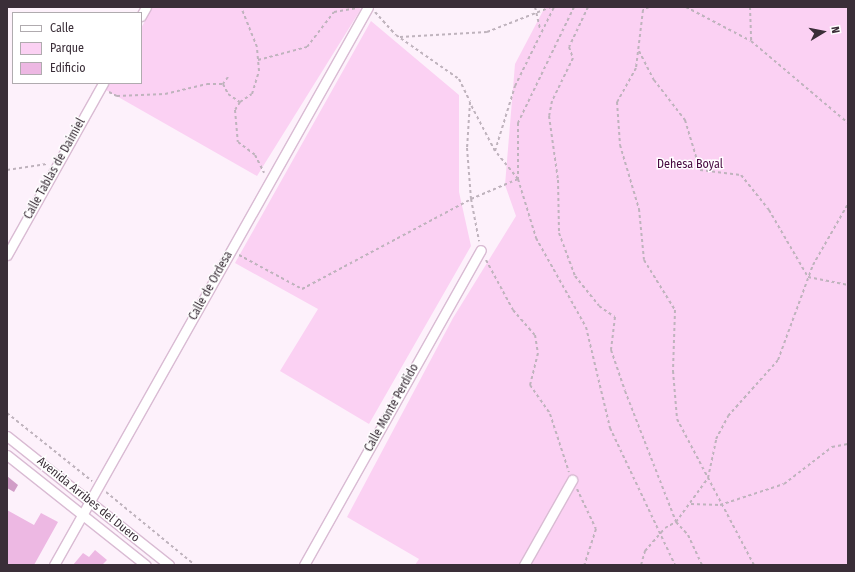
<!DOCTYPE html>
<style>
body{margin:0}
#map{position:relative;width:855px;height:572px;overflow:hidden;background:#fdf1fb;font-family:"Fira Sans Condensed",sans-serif}
div>[style]{position:absolute}
[style*='--x']{left:calc(var(--x)*1px);top:calc(var(--y)*1px);width:calc(var(--w)*1px);rotate:calc(var(--a)*1deg)}
.green>*{inset:0;background:#fbd1f3}
.water>*{inset:0;background:#d19dc7}
.building>*{inset:0;background:#edb8e3}
.path>*{height:2px;margin-top:-1px;transform-origin:0;background:repeating-linear-gradient(90deg,#bfb3bd 0 3px,transparent 0 6px)}
.roads{filter:drop-shadow(1px 0 #d9bbd3) drop-shadow(-1px 0 #d9bbd3) drop-shadow(0 1px #d9bbd3) drop-shadow(0 -1px #d9bbd3)}
.street>*{height:9px;margin:-4.5px;padding:0 4.5px;transform-origin:4.5px;border-radius:4.5px;background:#fff}
span{translate:-50% -50%;white-space:nowrap;text-align:center;line-height:1.15;-webkit-text-stroke:3px #fff;paint-order:stroke}
.park-label{font-size:12px;color:#470940}
.street-label{font-size:12px;color:#3a2e38}
.frame{position:absolute;inset:0;border:8px solid #3a2e38;pointer-events:none}
.legend{position:absolute;left:12px;top:12px;width:130px;height:72px;box-sizing:border-box;background:#fff;border:1px solid #b0abaf;margin:0;padding:5px 7px;list-style:none;font-size:12px;color:#3a2e38}
.legend li{display:flex;align-items:center;gap:8px;height:20px}
.legend b{width:20px;border:1px solid #b0abaf}
.north{position:absolute;left:803px;top:12px;width:40px;height:40px;-webkit-text-stroke:3px #fff;paint-order:stroke;rotate:80deg;font-size:11px;font-weight:700;line-height:16px;text-align:center;color:#3a2e38}
.north::after{content:'';display:block;margin:auto;width:14px;height:18px;background:#3a2e38;clip-path:polygon(50% 0,100% 100%,50% 72%,0 100%)}
</style>
<div id="map">
<div class="green">
<div style="clip-path:polygon(153px 7px,357px 7px,361px 9px,257px 176px,106px 90px,110px 83px,141px 83px,141px 28px)"></div>
<div style="clip-path:polygon(545px 7px,848px 7px,848px 565px,415px 565px,419px 559px,347px 517px,453px 318px,516px 216px,505px 185px,515px 64px)"></div>
<div style="clip-path:polygon(371px 21px,459px 95px,459px 192px,471px 246px,369px 424px,280px 371px,318px 309px,235px 263px)"></div>
</div>
<div class="water">
<div style="clip-path:polygon(7px 476px,18px 485px,14px 492px,7px 488px)"></div>
</div>
<div class="building">
<div style="clip-path:polygon(7px 510px,34px 525px,41px 513px,58px 522px,34px 565px,7px 565px)"></div>
<div style="clip-path:polygon(95px 550px,107px 560px,102px 565px,73px 565px,83px 553px,89px 557px)"></div>
</div>
<div class="path">
<div style="--x:535;--y:7;--w:23;--a:77"></div>
<div style="--x:574;--y:7;--w:129;--a:115.8"></div>
<div style="--x:518;--y:123;--w:56;--a:90"></div>
<div style="--x:518;--y:179;--w:62;--a:73"></div>
<div style="--x:536;--y:238;--w:102;--a:60.7"></div>
<div style="--x:586;--y:327;--w:104;--a:76.6"></div>
<div style="--x:610;--y:428;--w:152;--a:64.6"></div>
<div style="--x:588;--y:7;--w:44;--a:115.4"></div>
<div style="--x:569;--y:47;--w:12;--a:70"></div>
<div style="--x:573;--y:58;--w:48;--a:116"></div>
<div style="--x:552;--y:101;--w:15;--a:101"></div>
<div style="--x:549;--y:116;--w:65;--a:82"></div>
<div style="--x:558;--y:180;--w:53;--a:88.9"></div>
<div style="--x:559;--y:233;--w:46;--a:69.6"></div>
<div style="--x:575;--y:276;--w:38;--a:51"></div>
<div style="--x:599;--y:306;--w:19;--a:35"></div>
<div style="--x:615;--y:317;--w:33;--a:97"></div>
<div style="--x:611;--y:350;--w:43;--a:71.1"></div>
<div style="--x:625;--y:391;--w:141;--a:68.7"></div>
<div style="--x:676;--y:522;--w:18;--a:47"></div>
<div style="--x:688;--y:535;--w:33;--a:65"></div>
<div style="--x:649;--y:7;--w:7;--a:153"></div>
<div style="--x:643;--y:10;--w:58;--a:96.9"></div>
<div style="--x:636;--y:68;--w:39;--a:119"></div>
<div style="--x:617;--y:102;--w:43;--a:86"></div>
<div style="--x:620;--y:145;--w:67;--a:73.5"></div>
<div style="--x:639;--y:209;--w:51;--a:84.4"></div>
<div style="--x:644;--y:260;--w:59;--a:58.2"></div>
<div style="--x:675;--y:310;--w:61;--a:91.9"></div>
<div style="--x:673;--y:371;--w:48;--a:85.2"></div>
<div style="--x:677;--y:419;--w:165;--a:62.2"></div>
<div style="--x:686;--y:7;--w:73;--a:27.6"></div>
<div style="--x:751;--y:41;--w:127;--a:40.2"></div>
<div style="--x:750;--y:7;--w:34;--a:88"></div>
<div style="--x:375;--y:12;--w:31;--a:48"></div>
<div style="--x:396;--y:35;--w:77;--a:34.9"></div>
<div style="--x:459;--y:79;--w:25;--a:64"></div>
<div style="--x:470;--y:102;--w:46;--a:93.7"></div>
<div style="--x:467;--y:148;--w:51;--a:85.5"></div>
<div style="--x:471;--y:199;--w:43;--a:79.2"></div>
<div style="--x:400;--y:37;--w:87;--a:-3.3"></div>
<div style="--x:487;--y:32;--w:69;--a:-21.3"></div>
<div style="--x:639;--y:51;--w:33;--a:63"></div>
<div style="--x:654;--y:80;--w:51;--a:52.2"></div>
<div style="--x:685;--y:120;--w:52;--a:73.3"></div>
<div style="--x:700;--y:170;--w:41;--a:7"></div>
<div style="--x:741;--y:175;--w:45;--a:51.3"></div>
<div style="--x:769;--y:210;--w:78;--a:59.8"></div>
<div style="--x:808;--y:277;--w:41;--a:11.3"></div>
<div style="--x:258;--y:60;--w:51;--a:-14.9"></div>
<div style="--x:307;--y:47;--w:44;--a:-52.4"></div>
<div style="--x:334;--y:12;--w:22;--a:-10"></div>
<div style="--x:228;--y:77;--w:9;--a:126"></div>
<div style="--x:223;--y:84;--w:11;--a:63"></div>
<div style="--x:228;--y:94;--w:14;--a:34"></div>
<div style="--x:240;--y:102;--w:14;--a:-34"></div>
<div style="--x:252;--y:94;--w:24;--a:-73"></div>
<div style="--x:259;--y:71;--w:24;--a:-95"></div>
<div style="--x:257;--y:47;--w:43;--a:-111.8"></div>
<div style="--x:109;--y:92;--w:9;--a:27"></div>
<div style="--x:117;--y:96;--w:48;--a:-2.4"></div>
<div style="--x:165;--y:94;--w:43;--a:-13.4"></div>
<div style="--x:207;--y:84;--w:16;--a:0"></div>
<div style="--x:240;--y:102;--w:9;--a:122"></div>
<div style="--x:235;--y:110;--w:32;--a:85"></div>
<div style="--x:238;--y:142;--w:21;--a:37"></div>
<div style="--x:255;--y:155;--w:20;--a:63"></div>
<div style="--x:495;--y:151;--w:68;--a:-72.9"></div>
<div style="--x:515;--y:86;--w:88;--a:-63.7"></div>
<div style="--x:7;--y:170;--w:40;--a:-8.5"></div>
<div style="--x:239;--y:255;--w:72;--a:28.4"></div>
<div style="--x:302;--y:289;--w:191;--a:-28"></div>
<div style="--x:471;--y:199;--w:51;--a:-23.1"></div>
<div style="--x:518;--y:179;--w:36;--a:-129"></div>
<div style="--x:495;--y:151;--w:54;--a:-117.5"></div>
<div style="--x:486;--y:260;--w:57;--a:61.6"></div>
<div style="--x:513;--y:310;--w:33;--a:49"></div>
<div style="--x:535;--y:335;--w:18;--a:81"></div>
<div style="--x:538;--y:353;--w:33;--a:104"></div>
<div style="--x:530;--y:385;--w:35;--a:55"></div>
<div style="--x:550;--y:414;--w:61;--a:71.9"></div>
<div style="--x:7;--y:413;--w:109;--a:38.7"></div>
<div style="--x:577;--y:489;--w:44;--a:64.6"></div>
<div style="--x:596;--y:529;--w:38;--a:108"></div>
<div style="--x:106;--y:492;--w:115;--a:39.4"></div>
<div style="--x:691;--y:504;--w:29;--a:2"></div>
<div style="--x:720;--y:505;--w:67;--a:-18.2"></div>
<div style="--x:784;--y:484;--w:61;--a:-37.6"></div>
<div style="--x:832;--y:447;--w:16;--a:-11"></div>
<div style="--x:641;--y:565;--w:15;--a:-74"></div>
<div style="--x:645;--y:551;--w:30;--a:-49"></div>
<div style="--x:665;--y:528;--w:13;--a:-29"></div>
<div style="--x:676;--y:522;--w:54;--a:-54"></div>
<div style="--x:708;--y:478;--w:40;--a:-78"></div>
<div style="--x:716;--y:439;--w:26;--a:-62"></div>
<div style="--x:728;--y:416;--w:75;--a:-48.2"></div>
<div style="--x:778;--y:360;--w:101;--a:-69.8"></div>
<div style="--x:813;--y:265;--w:70;--a:-60.2"></div>
</div>
<div class="roads">
<div class="street">
<div style="--x:141;--y:16;--w:10;--a:-61"></div>
<div style="--x:7;--y:255;--w:197;--a:-60.8"></div>
<div style="--x:7;--y:436;--w:207;--a:38.5"></div>
<div style="--x:7;--y:455;--w:177;--a:38.4"></div>
<div style="--x:54;--y:565;--w:640;--a:-60.63"></div>
<div style="--x:304;--y:565;--w:361;--a:-60.7"></div>
<div style="--x:524;--y:565;--w:98;--a:-60.5"></div>
</div>
</div>
<div class="park-label">
<span style="left:690px;top:165px">Dehesa Boyal</span>
</div>
<div class="street-label">
<span style="left:55px;top:169px;rotate:-61deg">Calle Tablas de Daimiel</span>
<span style="left:211px;top:286px;rotate:-61deg">Calle de Ordesa</span>
<span style="left:392px;top:408px;rotate:-61deg">Calle Monte Perdido</span>
<span style="left:88px;top:500px;rotate:39deg">Avenida Arribes del Duero</span>
</div>
<div class="frame"></div>
<ul class="legend">
<li><b style="height:5px;background:#fff"></b>Calle</li>
<li><b style="height:11px;background:#fbd1f3"></b>Parque</li>
<li><b style="height:11px;background:#edb8e3"></b>Edificio</li>
</ul>
<div class="north">N</div>
</div>
